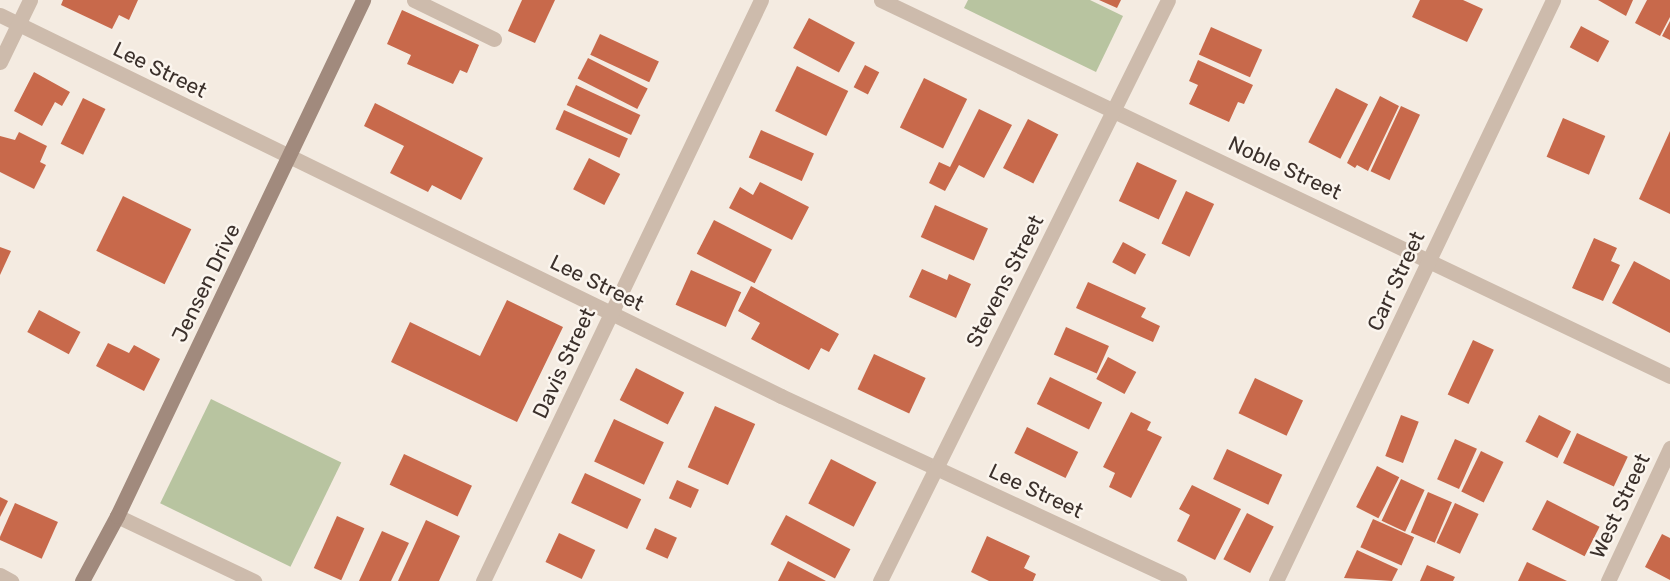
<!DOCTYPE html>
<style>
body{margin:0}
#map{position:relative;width:1670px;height:581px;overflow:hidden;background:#f4ebe1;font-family:Rubik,sans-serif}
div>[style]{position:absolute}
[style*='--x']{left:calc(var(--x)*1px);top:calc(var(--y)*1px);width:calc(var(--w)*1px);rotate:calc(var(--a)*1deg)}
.green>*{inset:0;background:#b8c4a0;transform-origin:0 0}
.building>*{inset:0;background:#c8694b;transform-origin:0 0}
.minor>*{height:15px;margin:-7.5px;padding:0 7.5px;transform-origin:7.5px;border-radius:7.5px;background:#cdbbac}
.tertiary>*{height:15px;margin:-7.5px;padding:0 7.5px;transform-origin:7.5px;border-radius:7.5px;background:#cdbbac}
.secondary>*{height:15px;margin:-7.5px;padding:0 7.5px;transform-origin:7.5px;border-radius:7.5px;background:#a18a7d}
span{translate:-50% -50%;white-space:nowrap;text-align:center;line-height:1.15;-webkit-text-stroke:5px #fbf5ee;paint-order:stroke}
.street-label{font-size:21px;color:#3b302b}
</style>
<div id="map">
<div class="green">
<div style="clip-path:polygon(968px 0,1090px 0,1123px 16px,1096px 72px,964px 8px)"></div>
<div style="left:211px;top:399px;width:145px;height:116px;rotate:26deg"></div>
</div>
<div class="building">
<div style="clip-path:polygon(63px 0,138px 0,129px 20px,119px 15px,112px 29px,61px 5px)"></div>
<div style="clip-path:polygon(522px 0,555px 0,535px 43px,508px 31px)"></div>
<div style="clip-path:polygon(1099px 0,1121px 0,1117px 8px)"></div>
<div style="clip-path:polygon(1420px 0,1463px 0,1483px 9px,1467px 42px,1412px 17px)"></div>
<div style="clip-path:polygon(1598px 0,1633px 0,1626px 16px)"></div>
<div style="clip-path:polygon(1647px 0,1670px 0,1670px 17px,1660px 36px,1635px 23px)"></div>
<div style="clip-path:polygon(402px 10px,479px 45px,467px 73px,460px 70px,453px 84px,407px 64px,411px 55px,387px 44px)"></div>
<div style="left:809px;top:18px;width:52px;height:34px;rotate:28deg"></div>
<div style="clip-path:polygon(1670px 21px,1670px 40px,1662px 36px)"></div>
<div style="left:1581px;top:26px;width:32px;height:24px;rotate:28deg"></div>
<div style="left:1211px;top:27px;width:56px;height:30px;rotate:24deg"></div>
<div style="left:600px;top:34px;width:65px;height:23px;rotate:25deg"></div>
<div style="left:588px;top:58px;width:67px;height:23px;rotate:27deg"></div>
<div style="clip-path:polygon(1198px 60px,1253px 85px,1244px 104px,1238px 102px,1229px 122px,1189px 104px,1198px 85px,1189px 81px)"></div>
<div style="left:865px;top:65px;width:16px;height:25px;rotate:27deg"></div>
<div style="left:797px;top:66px;width:57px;height:50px;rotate:26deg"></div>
<div style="clip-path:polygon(34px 72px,70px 92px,62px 106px,55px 102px,42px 126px,14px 111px)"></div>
<div style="left:924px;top:78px;width:48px;height:55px;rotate:26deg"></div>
<div style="left:576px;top:85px;width:71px;height:22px;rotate:25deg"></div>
<div style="left:1336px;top:88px;width:36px;height:61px;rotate:27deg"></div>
<div style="clip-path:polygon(1380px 96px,1399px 106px,1368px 171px,1357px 165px,1355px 168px,1347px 163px)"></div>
<div style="left:83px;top:98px;width:25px;height:51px;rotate:26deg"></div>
<div style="clip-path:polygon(375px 103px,483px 158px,461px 200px,432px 185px,428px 192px,390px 173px,404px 146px,364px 126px)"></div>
<div style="left:1401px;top:106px;width:21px;height:72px;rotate:25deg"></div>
<div style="clip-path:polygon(979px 109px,1012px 125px,984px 178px,959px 165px,945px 191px,929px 183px,939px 162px,950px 167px)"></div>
<div style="left:564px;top:110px;width:70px;height:21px;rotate:24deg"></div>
<div style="left:1563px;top:118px;width:46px;height:42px;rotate:23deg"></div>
<div style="left:1028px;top:119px;width:34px;height:55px;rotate:27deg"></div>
<div style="left:761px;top:130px;width:58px;height:30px;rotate:24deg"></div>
<div style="clip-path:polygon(1670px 131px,1670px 214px,1639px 199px)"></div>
<div style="clip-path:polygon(19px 132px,47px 146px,40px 162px,46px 165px,34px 189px,0 172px,0 136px,15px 140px)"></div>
<div style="left:589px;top:158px;width:35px;height:35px;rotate:27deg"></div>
<div style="left:1137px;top:162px;width:44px;height:43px;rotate:25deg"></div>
<div style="clip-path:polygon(760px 182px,809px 207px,792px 240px,729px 208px,740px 187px,753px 195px)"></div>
<div style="left:1186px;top:191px;width:31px;height:58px;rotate:25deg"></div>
<div style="left:123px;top:196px;width:76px;height:61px;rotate:26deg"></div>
<div style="left:935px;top:205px;width:58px;height:35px;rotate:24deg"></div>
<div style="left:714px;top:220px;width:65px;height:38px;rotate:27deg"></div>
<div style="clip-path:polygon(1594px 238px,1617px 248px,1611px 261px,1620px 265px,1603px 301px,1572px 288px)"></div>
<div style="left:1123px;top:242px;width:26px;height:23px;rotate:28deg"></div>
<div style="clip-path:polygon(0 247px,11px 251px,0 275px)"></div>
<div style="clip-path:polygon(1634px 261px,1670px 280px,1670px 333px,1612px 303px)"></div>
<div style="clip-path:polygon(922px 269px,947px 280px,949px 274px,971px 284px,956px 318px,909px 297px)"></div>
<div style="left:691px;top:270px;width:55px;height:38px;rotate:24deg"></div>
<div style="clip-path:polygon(1088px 282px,1146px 308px,1141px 317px,1160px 326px,1153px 342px,1076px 308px)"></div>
<div style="clip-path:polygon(751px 286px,839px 334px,829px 352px,821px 348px,809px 370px,751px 339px,760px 323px,738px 311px)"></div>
<div style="clip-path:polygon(507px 300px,563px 327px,517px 422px,391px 362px,410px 322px,480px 356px)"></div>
<div style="left:39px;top:310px;width:47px;height:25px;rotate:28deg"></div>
<div style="left:1066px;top:327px;width:47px;height:30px;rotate:24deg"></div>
<div style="left:1473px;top:340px;width:23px;height:60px;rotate:25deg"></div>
<div style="clip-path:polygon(108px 343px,129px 353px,134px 345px,160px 359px,144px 391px,96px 366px)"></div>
<div style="left:874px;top:354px;width:57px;height:39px;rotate:25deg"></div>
<div style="left:1108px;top:357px;width:32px;height:25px;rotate:28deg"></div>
<div style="left:636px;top:368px;width:54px;height:36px;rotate:27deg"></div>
<div style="left:1050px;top:377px;width:58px;height:30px;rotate:26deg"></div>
<div style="left:1255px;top:378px;width:53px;height:39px;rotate:25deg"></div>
<div style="left:715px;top:406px;width:44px;height:67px;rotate:24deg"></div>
<div style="clip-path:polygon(1131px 412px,1151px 422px,1147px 430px,1162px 437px,1131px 498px,1109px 487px,1115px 473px,1103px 467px)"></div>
<div style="left:1401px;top:415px;width:19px;height:44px;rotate:21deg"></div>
<div style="left:1539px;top:415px;width:36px;height:30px;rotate:27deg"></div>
<div style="left:614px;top:419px;width:55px;height:47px;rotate:25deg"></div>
<div style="left:1027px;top:427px;width:57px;height:29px;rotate:26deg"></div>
<div style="left:1577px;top:433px;width:56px;height:33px;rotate:25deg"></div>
<div style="left:1455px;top:439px;width:24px;height:44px;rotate:24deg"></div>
<div style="left:1227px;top:449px;width:61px;height:33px;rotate:25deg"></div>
<div style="left:1481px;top:451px;width:25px;height:45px;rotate:26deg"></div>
<div style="left:404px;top:454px;width:75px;height:34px;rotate:25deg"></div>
<div style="left:831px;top:459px;width:51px;height:50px;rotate:27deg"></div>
<div style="left:1377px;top:466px;width:25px;height:46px;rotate:27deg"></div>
<div style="left:585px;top:473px;width:62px;height:33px;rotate:25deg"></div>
<div style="left:1401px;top:479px;width:26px;height:46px;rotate:25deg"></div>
<div style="left:677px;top:480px;width:24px;height:20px;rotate:24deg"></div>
<div style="clip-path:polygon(1192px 485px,1241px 509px,1215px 560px,1177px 541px,1190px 515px,1179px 509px)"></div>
<div style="left:1428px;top:492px;width:26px;height:44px;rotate:23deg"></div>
<div style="clip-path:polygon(0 497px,8px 501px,0 517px)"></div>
<div style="left:1547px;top:500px;width:59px;height:33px;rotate:27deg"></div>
<div style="left:15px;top:503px;width:47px;height:40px;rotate:24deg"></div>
<div style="left:1455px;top:503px;width:26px;height:44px;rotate:25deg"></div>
<div style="left:1247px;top:513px;width:30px;height:52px;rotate:27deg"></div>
<div style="left:786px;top:515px;width:73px;height:33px;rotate:28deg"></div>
<div style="left:337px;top:516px;width:30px;height:57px;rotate:24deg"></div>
<div style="left:1373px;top:519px;width:45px;height:31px;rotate:24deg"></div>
<div style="clip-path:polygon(426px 520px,460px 536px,439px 581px,398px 581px)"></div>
<div style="left:655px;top:528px;width:24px;height:23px;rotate:24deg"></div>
<div style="clip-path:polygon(382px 531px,409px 543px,391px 581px,359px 581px)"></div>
<div style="left:559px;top:533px;width:40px;height:32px;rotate:25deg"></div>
<div style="clip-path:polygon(1662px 534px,1670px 538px,1670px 580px,1645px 567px)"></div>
<div style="clip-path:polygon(987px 536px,1030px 556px,1024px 568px,1036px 574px,1033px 581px,989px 581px,971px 572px)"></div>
<div style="clip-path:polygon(1357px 550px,1398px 569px,1392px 581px,1344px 578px)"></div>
<div style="clip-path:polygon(788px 561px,826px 581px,778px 581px)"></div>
<div style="clip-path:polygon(1527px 562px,1567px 581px,1518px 581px)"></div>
<div style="clip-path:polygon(1427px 565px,1455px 577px,1453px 581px,1420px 581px)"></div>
</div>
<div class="minor">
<div style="--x:414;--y:0;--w:89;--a:26"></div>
<div style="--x:881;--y:0;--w:874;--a:25.48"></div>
<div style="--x:0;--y:15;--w:869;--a:26"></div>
<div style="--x:781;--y:396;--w:439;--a:24.9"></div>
<div style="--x:0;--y:62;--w:69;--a:-64.2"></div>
<div style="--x:117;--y:516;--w:152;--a:25.4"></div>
<div style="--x:0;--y:575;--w:13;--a:29"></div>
<div style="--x:483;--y:581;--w:644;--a:-64.43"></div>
<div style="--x:880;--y:581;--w:648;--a:-63.63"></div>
<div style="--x:1276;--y:581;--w:644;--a:-64.51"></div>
</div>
<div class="tertiary">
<div style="--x:1608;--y:581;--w:147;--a:-65"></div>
</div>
<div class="secondary">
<div style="--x:82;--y:581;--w:74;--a:-61.7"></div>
<div style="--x:117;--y:516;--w:572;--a:-64.51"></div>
</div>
<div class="street-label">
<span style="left:160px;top:70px;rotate:26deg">Lee Street</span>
<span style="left:1285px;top:168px;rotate:25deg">Noble Street</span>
<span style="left:1005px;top:281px;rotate:-63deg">Stevens Street</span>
<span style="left:1396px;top:281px;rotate:-65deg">Carr Street</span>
<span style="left:206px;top:283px;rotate:-64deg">Jensen Drive</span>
<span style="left:597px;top:283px;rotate:26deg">Lee Street</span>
<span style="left:564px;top:363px;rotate:-65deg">Davis Street</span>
<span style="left:1036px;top:491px;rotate:25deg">Lee Street</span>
<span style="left:1620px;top:506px;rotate:-65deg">West Street</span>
</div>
</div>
